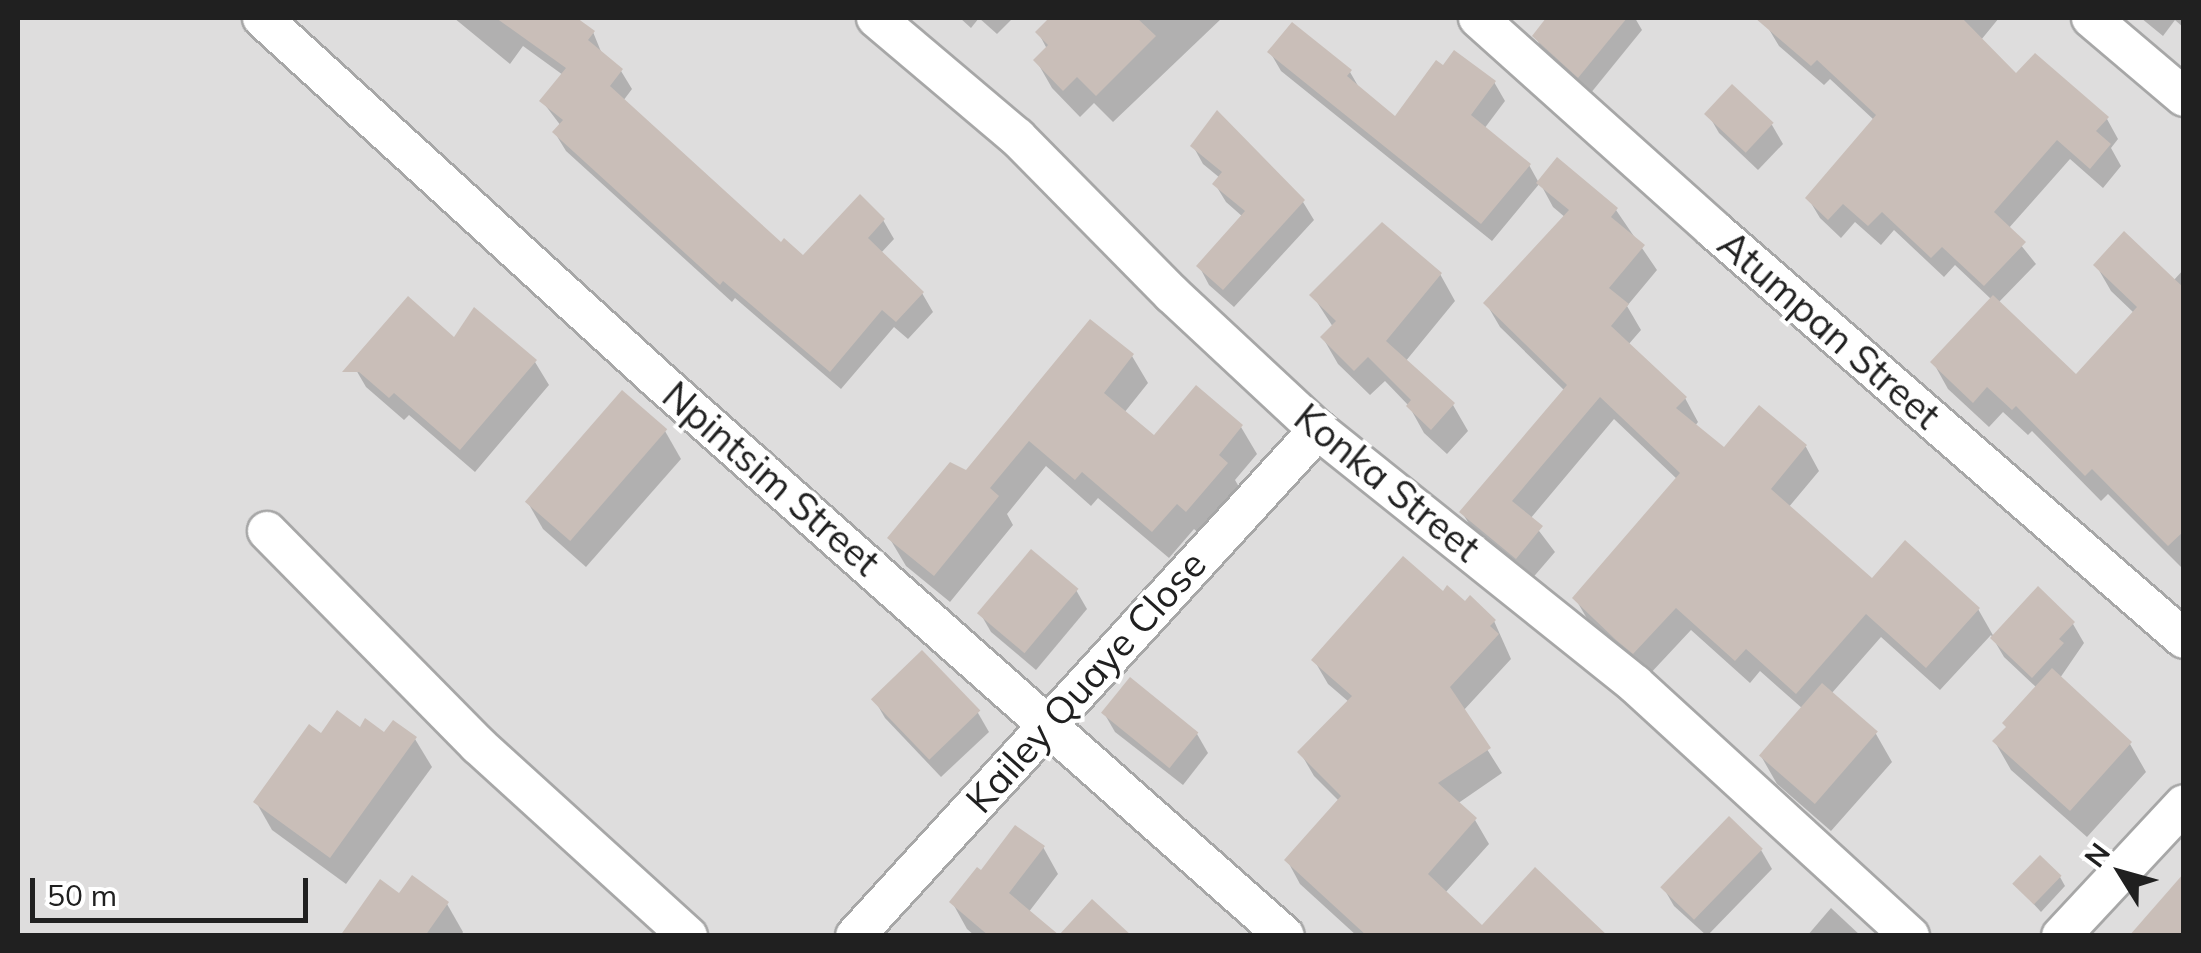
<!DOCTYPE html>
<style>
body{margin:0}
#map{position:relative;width:2201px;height:953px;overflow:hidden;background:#f1ece6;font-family:Mulish,sans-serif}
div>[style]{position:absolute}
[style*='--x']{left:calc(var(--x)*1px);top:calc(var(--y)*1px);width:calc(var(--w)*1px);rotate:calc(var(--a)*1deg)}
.residential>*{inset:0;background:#dedddd;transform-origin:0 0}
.shadow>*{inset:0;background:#0003}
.building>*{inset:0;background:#c9beb8;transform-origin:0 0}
.roads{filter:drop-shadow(2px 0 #a7a7a7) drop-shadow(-2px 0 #a7a7a7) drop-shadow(0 2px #a7a7a7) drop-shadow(0 -2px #a7a7a7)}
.street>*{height:38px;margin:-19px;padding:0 19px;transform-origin:19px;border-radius:19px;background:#fff}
span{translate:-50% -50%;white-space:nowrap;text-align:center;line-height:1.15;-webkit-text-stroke:8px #fff;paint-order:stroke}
.street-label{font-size:38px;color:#202020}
.frame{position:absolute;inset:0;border:20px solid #202020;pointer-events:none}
.north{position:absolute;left:2071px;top:823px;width:100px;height:100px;-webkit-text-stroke:8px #fff;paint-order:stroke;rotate:307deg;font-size:28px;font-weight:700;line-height:40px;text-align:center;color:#202020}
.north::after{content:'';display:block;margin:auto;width:35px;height:45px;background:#202020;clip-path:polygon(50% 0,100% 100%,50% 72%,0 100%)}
.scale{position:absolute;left:30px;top:878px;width:278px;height:45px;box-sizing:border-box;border:5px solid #202020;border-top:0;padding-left:12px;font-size:30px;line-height:35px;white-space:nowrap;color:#202020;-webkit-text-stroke:8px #fff;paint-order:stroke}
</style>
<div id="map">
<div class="residential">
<div style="left:18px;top:18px;width:2165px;height:917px"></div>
</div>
<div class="shadow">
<div style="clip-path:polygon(454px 18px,574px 18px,593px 32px,602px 54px,621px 71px,632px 89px,623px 101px,781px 245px,803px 259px,883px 220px,894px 239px,880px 254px,922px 293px,933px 312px,908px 339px,894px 327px,841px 389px,735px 298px,732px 302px,566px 151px,555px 133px,561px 126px,542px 101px,563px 75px,523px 46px,510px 64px)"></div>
<div style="clip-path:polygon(960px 18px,1013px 18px,997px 34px,979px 18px,971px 28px)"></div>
<div style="clip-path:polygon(1053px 18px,1222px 18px,1113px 122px,1094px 103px,1080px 117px,1052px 88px,1036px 60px,1047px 49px,1038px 32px)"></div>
<div style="clip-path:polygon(1550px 18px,1635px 18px,1642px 30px,1590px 94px,1545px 54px,1535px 36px)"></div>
<div style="clip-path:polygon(1774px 18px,1999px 18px,1981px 40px,2016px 76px,2107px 119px,2118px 139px,2111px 148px,2121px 166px,2103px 188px,2070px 159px,2008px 229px,2036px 264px,1998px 303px,2077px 378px,2134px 313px,2111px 291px,2096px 265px,2173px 281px,2184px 269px,2184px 570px,2108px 494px,2101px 501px,2032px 431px,2028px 435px,2003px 412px,1989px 427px,1948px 389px,1933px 362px,1992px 300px,1955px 265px,1944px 277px,1894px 230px,1881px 245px,1855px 222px,1841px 238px,1820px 218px,1808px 198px,1874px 120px,1830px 79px,1824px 85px,1779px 46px,1767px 26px)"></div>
<div style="clip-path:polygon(2141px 18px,2184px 18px,2184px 28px,2175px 20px,2163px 36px)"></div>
<div style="clip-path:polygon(1292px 25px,1350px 72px,1361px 91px,1395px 120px,1437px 64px,1443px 69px,1455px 53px,1494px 82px,1505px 101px,1484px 129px,1529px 165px,1539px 183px,1558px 161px,1616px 210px,1657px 270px,1627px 306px,1641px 330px,1628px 345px,1685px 398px,1698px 422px,1695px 426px,1725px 450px,1759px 408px,1806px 447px,1819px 471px,1788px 508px,1872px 581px,1905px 544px,1978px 609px,1994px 637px,2038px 590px,2073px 624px,2084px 643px,2060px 678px,2130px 744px,2146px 772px,2087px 837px,2011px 770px,1995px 742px,2037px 688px,2004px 657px,1991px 635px,1940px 690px,1881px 637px,1831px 694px,1876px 734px,1892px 762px,1831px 831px,1777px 784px,1761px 756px,1803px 709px,1760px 671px,1750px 683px,1691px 630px,1648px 676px,1589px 622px,1575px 598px,1678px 480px,1614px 419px,1530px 519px,1555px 552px,1530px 581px,1476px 536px,1462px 512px,1565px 391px,1500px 327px,1486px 303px,1566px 218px,1553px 207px,1540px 183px,1492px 241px,1281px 71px,1270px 52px)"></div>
<div style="clip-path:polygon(1708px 114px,1772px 125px,1783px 144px,1758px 170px,1719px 133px)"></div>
<div style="clip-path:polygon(1193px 146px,1303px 202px,1314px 220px,1234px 307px,1209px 285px,1199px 266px,1243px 217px,1226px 202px,1215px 184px,1220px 178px,1203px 164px)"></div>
<div style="clip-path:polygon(1440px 274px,1455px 301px,1405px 362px,1453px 405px,1468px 431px,1447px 454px,1424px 433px,1409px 406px,1385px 381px,1370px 395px,1338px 364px,1323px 338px,1333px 327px,1313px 296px)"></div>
<div style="clip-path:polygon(454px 341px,535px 362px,549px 385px,475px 472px,409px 415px,404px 420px,366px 387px,352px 363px)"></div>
<div style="clip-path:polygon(1132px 356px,1148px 383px,1124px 413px,1154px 439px,1241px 427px,1257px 454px,1235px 480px,1242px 492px,1203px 537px,1194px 529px,1169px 558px,1098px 498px,1091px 506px,1046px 466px,1007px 514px,1013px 525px,950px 602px,906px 566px,890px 539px,967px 473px)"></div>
<div style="clip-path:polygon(665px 431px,681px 459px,586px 567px,543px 529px,527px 501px)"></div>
<div style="clip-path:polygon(1076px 590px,1087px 609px,1036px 670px,991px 632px,980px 613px)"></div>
<div style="clip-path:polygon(1443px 594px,1494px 621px,1511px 659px,1463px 711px,1502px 773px,1457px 804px,1475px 820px,1489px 844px,1445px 893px,1482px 929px,1603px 936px,1357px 936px,1300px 884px,1287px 860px,1340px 802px,1314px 776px,1300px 752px,1349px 702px,1328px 684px,1314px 660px)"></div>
<div style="clip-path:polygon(874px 699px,978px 713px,989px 732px,941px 777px,885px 718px)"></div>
<div style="clip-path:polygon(1104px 713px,1197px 734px,1208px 753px,1183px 785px,1115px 732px)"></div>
<div style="clip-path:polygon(361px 730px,415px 739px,432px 767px,346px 884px,272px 830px,256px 802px,322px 736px)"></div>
<div style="clip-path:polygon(1043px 847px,1058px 874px,1028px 913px,1055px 936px,975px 936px,967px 929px,952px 902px,982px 874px)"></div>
<div style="clip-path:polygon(1761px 850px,1772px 869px,1707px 936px,1674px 906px,1663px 887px)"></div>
<div style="clip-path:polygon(2060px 877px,2065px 886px,2041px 912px,2016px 885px)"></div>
<div style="clip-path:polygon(399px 897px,447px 904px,463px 932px,461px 936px,343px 936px)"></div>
<div style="clip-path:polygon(1831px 908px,1861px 936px,1807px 936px)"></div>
</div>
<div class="building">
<div style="clip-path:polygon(496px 18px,577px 18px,595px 31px,588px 40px,623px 69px,610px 86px,781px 242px,784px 238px,803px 255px,860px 194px,885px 219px,868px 238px,924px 292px,896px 322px,882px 310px,830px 372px,723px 281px,720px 285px,552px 132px,563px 120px,539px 101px,566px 68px)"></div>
<div style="clip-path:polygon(1049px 18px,1137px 18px,1156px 36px,1096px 96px,1077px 77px,1063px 91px,1033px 60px,1048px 45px,1035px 32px)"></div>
<div style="clip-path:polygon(1546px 18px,1627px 18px,1578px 78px,1532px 36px)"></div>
<div style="clip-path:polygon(1755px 18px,1962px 18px,2016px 73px,2035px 53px,2109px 117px,2096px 131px,2111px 144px,2090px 169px,2057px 140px,1994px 212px,2026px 242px,1984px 286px,1942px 247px,1931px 258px,1882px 212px,1868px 226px,1843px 204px,1828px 220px,1805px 198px,1876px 115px,1817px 60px,1811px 66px)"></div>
<div style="clip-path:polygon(1292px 22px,1352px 70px,1347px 76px,1395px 116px,1436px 60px,1443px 65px,1454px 50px,1496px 81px,1471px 115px,1531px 164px,1481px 224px,1267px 52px)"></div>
<div style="left:1732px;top:84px;width:57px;height:41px;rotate:43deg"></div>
<div style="clip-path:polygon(1217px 110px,1305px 200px,1223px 290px,1196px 266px,1245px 211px,1212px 184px,1222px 172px,1190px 146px)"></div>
<div style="clip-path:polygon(1557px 157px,1618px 208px,1611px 217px,1645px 245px,1609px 288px,1629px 304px,1611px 326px,1687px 397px,1676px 408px,1724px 447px,1759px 405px,1807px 445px,1771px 489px,1872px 578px,1905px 540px,1980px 608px,1926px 668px,1866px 614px,1796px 694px,1746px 649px,1735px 661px,1676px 608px,1633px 654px,1616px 640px,1572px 598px,1680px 473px,1600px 397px,1512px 501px,1543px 526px,1516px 559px,1459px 512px,1567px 385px,1483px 303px,1569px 210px,1536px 183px)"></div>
<div style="clip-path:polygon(1382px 222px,1442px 273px,1386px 341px,1455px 403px,1431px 430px,1406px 406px,1411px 400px,1368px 357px,1354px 371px,1320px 337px,1336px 321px,1309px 295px)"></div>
<div style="clip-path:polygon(2124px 231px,2184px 288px,2184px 531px,2168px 546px,2092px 469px,2085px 476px,2016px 406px,2012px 410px,1987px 387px,1973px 403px,1930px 362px,1993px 295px,2076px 374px,2137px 307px,2093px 265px)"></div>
<div style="clip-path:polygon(408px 296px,454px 337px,474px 307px,537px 360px,460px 450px,394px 393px,389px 398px,359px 372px,342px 372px)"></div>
<div style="clip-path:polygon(1090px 319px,1134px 354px,1104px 393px,1154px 435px,1196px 385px,1243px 425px,1219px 455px,1228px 463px,1186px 512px,1177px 504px,1152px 532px,1082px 472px,1075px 480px,1029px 441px,990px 488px,999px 496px,934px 576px,887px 538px,950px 462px,966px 470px)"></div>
<div style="left:622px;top:390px;width:60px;height:148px;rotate:41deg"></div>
<div style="left:1031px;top:549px;width:62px;height:84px;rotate:40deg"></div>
<div style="clip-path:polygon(1403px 556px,1443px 591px,1447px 585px,1465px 601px,1470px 595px,1496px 620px,1490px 626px,1499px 634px,1450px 687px,1491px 748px,1438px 783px,1477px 818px,1428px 874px,1482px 925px,1535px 867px,1608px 936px,1367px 936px,1284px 860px,1341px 796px,1297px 752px,1352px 696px,1311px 660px)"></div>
<div style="clip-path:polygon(2038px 586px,2075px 622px,2059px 639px,2064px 643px,2032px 678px,1990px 638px)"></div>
<div style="left:922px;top:650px;width:84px;height:71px;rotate:46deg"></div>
<div style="clip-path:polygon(2052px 668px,2132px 742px,2070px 811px,1992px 741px,2006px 727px,2002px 723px)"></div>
<div style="left:1130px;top:677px;width:88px;height:46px;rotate:39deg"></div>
<div style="left:1822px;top:683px;width:74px;height:96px;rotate:41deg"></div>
<div style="clip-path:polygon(337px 710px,360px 727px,365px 718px,384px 732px,393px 720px,417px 737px,330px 858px,253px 802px,309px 724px,321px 733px)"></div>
<div style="left:1729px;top:816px;width:47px;height:99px;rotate:44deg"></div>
<div style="clip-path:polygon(1015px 825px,1045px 846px,1009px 893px,1059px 935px,1092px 899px,1132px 936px,989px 936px,949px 902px,977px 867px,981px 870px)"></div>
<div style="left:2040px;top:855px;width:30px;height:40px;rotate:44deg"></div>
<div style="clip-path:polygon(2184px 873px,2184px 936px,2129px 936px)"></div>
<div style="clip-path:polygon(412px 875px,449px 902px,425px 936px,340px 936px,380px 879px,399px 893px)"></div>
</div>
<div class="roads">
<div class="street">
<div style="--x:262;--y:18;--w:535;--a:42.42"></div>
<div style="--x:657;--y:379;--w:839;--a:41.57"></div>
<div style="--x:876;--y:18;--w:185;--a:40.2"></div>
<div style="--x:1017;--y:137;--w:221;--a:45.4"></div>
<div style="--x:1172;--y:294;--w:200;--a:43"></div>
<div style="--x:1318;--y:430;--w:406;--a:38.7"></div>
<div style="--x:1635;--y:684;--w:373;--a:42.5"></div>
<div style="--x:1478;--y:18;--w:316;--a:41.9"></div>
<div style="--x:1713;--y:229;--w:624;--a:41.04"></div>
<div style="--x:2091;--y:18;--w:122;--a:40.3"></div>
<div style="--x:267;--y:531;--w:301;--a:45.4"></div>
<div style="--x:478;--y:745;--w:284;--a:42.3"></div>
<div style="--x:855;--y:936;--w:686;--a:-47.54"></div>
<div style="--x:2061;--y:936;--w:180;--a:-47"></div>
</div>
</div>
<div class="street-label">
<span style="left:1829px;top:330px;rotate:41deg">Atumpan Street</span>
<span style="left:771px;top:479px;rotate:41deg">Npintsim Street</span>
<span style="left:1387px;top:483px;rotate:39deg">Konka Street</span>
<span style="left:1086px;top:682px;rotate:-48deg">Kailey Quaye Close</span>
</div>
<div class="frame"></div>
<div class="north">N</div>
<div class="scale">50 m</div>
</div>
